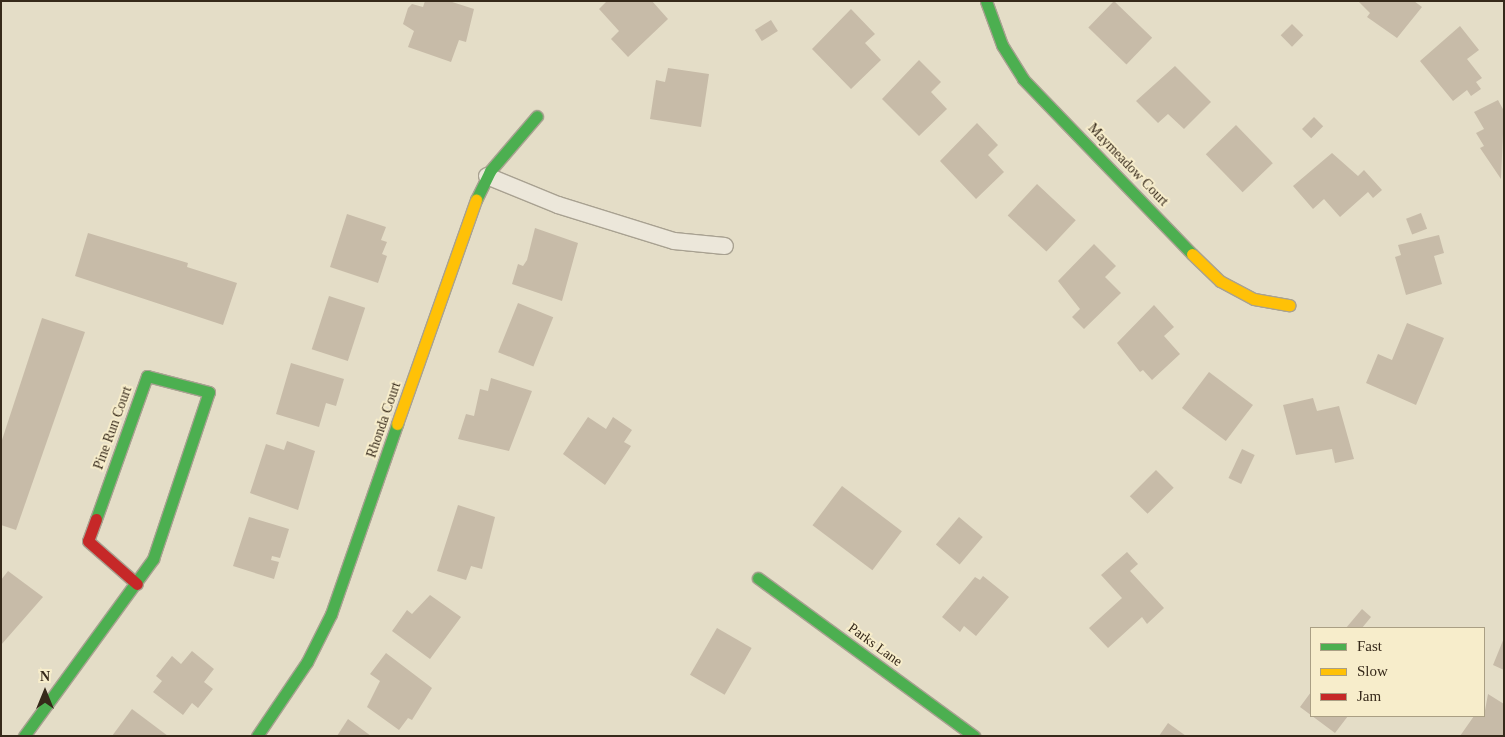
<!DOCTYPE html>
<style>
body{margin:0}
#map{position:relative;width:1505px;height:737px;overflow:hidden;background:#e4ddc7;font-family:Georgia,serif}
div>[style]{position:absolute}
[style*='--x']{left:calc(var(--x)*1px);top:calc(var(--y)*1px);width:calc(var(--w)*1px);rotate:calc(var(--a)*1deg)}
.building>*{inset:0;background:#c7bba8;transform-origin:0 0}
.roads{filter:drop-shadow(1px 0 #a8a191) drop-shadow(-1px 0 #a8a191) drop-shadow(0 1px #a8a191) drop-shadow(0 -1px #a8a191)}
.lane>*{height:16px;margin:-8px;padding:0 8px;transform-origin:8px;border-radius:8px;background:#ece7da}
.fast>*{height:11px;margin:-5.5px;padding:0 5.5px;transform-origin:5.5px;border-radius:5.5px;background:#4caf50}
.slow>*{height:11px;margin:-5.5px;padding:0 5.5px;transform-origin:5.5px;border-radius:5.5px;background:#ffc107}
.jam>*{height:11px;margin:-5.5px;padding:0 5.5px;transform-origin:5.5px;border-radius:5.5px;background:#c62828}
span{translate:-50% -50%;white-space:nowrap;text-align:center;line-height:1.15;-webkit-text-stroke:4px #f7edcb;paint-order:stroke}
.street-label{font-size:14px;color:#36291a}
.frame{position:absolute;inset:0;border:2px solid #36291a;pointer-events:none}
.legend{position:absolute;left:1310px;top:627px;width:175px;height:90px;box-sizing:border-box;background:#f7edcb;border:1px solid #aa9f84;margin:0;padding:6px 9px;list-style:none;font-size:15px;color:#36291a}
.legend li{display:flex;align-items:center;gap:10px;height:25px}
.legend b{width:25px;border:1px solid #aa9f84}
.north{position:absolute;left:20px;top:667px;width:50px;height:50px;-webkit-text-stroke:4px #f7edcb;paint-order:stroke;rotate:0deg;font-size:14px;font-weight:700;line-height:20px;text-align:center;color:#36291a}
.north::after{content:'';display:block;margin:auto;width:18px;height:22px;background:#36291a;clip-path:polygon(50% 0,100% 100%,50% 72%,0 100%)}
</style>
<div id="map">
<div class="building">
<div style="clip-path:polygon(425px 1px,449px 1px,474px 9px,466px 42px,459px 40px,451px 62px,408px 47px,414px 31px,403px 24px,408px 8px,412px 4px,423px 7px)"></div>
<div style="clip-path:polygon(607px 1px,652px 1px,668px 19px,628px 57px,611px 39px,619px 31px,599px 9px)"></div>
<div style="left:1114px;top:1px;width:53px;height:37px;rotate:44deg"></div>
<div style="clip-path:polygon(1358px 1px,1414px 1px,1422px 7px,1397px 38px,1367px 17px,1370px 13px)"></div>
<div style="clip-path:polygon(851px 9px,875px 34px,865px 43px,881px 60px,851px 89px,812px 49px)"></div>
<div style="left:771px;top:20px;width:13px;height:19px;rotate:58deg"></div>
<div style="left:1292px;top:24px;width:16px;height:16px;rotate:45deg"></div>
<div style="clip-path:polygon(1460px 26px,1479px 50px,1467px 59px,1482px 78px,1476px 82px,1481px 89px,1471px 96px,1467px 90px,1453px 101px,1420px 61px)"></div>
<div style="clip-path:polygon(919px 60px,941px 82px,931px 92px,947px 109px,919px 136px,882px 99px)"></div>
<div style="clip-path:polygon(1175px 66px,1211px 102px,1184px 129px,1168px 114px,1158px 123px,1136px 101px)"></div>
<div style="clip-path:polygon(668px 68px,709px 74px,701px 127px,650px 119px,656px 80px,665px 82px)"></div>
<div style="clip-path:polygon(1498px 100px,1504px 111px,1501px 179px,1480px 148px,1484px 146px,1476px 133px,1484px 129px,1474px 112px)"></div>
<div style="left:1314px;top:117px;width:13px;height:17px;rotate:45deg"></div>
<div style="clip-path:polygon(977px 123px,998px 145px,988px 155px,1004px 172px,976px 199px,940px 161px)"></div>
<div style="left:1236px;top:125px;width:53px;height:42px;rotate:46deg"></div>
<div style="clip-path:polygon(1332px 153px,1358px 176px,1364px 170px,1382px 190px,1373px 198px,1368px 192px,1340px 217px,1324px 199px,1313px 209px,1293px 186px)"></div>
<div style="left:1037px;top:184px;width:53px;height:43px;rotate:43deg"></div>
<div style="left:1421px;top:213px;width:17px;height:16px;rotate:69deg"></div>
<div style="clip-path:polygon(347px 214px,386px 227px,381px 240px,387px 242px,382px 254px,387px 256px,378px 283px,330px 267px)"></div>
<div style="clip-path:polygon(535px 228px,578px 243px,562px 301px,512px 284px,518px 264px,523px 266px,527px 260px)"></div>
<div style="clip-path:polygon(88px 233px,188px 263px,187px 267px,237px 283px,223px 325px,75px 276px)"></div>
<div style="clip-path:polygon(1439px 235px,1444px 253px,1434px 256px,1442px 284px,1406px 295px,1395px 257px,1401px 255px,1398px 245px)"></div>
<div style="clip-path:polygon(1094px 244px,1116px 266px,1105px 277px,1121px 293px,1084px 329px,1072px 317px,1080px 309px,1058px 281px)"></div>
<div style="left:329px;top:296px;width:38px;height:56px;rotate:18deg"></div>
<div style="left:518px;top:303px;width:38px;height:53px;rotate:22deg"></div>
<div style="clip-path:polygon(1154px 305px,1174px 327px,1164px 336px,1180px 354px,1152px 380px,1143px 370px,1140px 372px,1117px 343px)"></div>
<div style="clip-path:polygon(42px 318px,85px 332px,16px 530px,1px 525px,1px 443px)"></div>
<div style="clip-path:polygon(1407px 323px,1444px 338px,1416px 405px,1366px 383px,1378px 354px,1392px 360px)"></div>
<div style="clip-path:polygon(291px 363px,344px 379px,336px 406px,326px 403px,319px 427px,276px 414px)"></div>
<div style="left:1209px;top:372px;width:55px;height:45px;rotate:37deg"></div>
<div style="clip-path:polygon(491px 378px,532px 391px,509px 451px,458px 439px,466px 414px,474px 416px,480px 389px,488px 391px)"></div>
<div style="clip-path:polygon(1313px 398px,1317px 411px,1339px 406px,1354px 459px,1335px 463px,1332px 449px,1296px 455px,1283px 405px)"></div>
<div style="clip-path:polygon(588px 417px,606px 429px,613px 417px,632px 430px,624px 442px,631px 446px,605px 485px,563px 454px)"></div>
<div style="clip-path:polygon(287px 441px,315px 451px,298px 510px,250px 493px,266px 444px,284px 450px)"></div>
<div style="left:1242px;top:449px;width:14px;height:32px;rotate:25deg"></div>
<div style="left:1156px;top:470px;width:25px;height:37px;rotate:45deg"></div>
<div style="left:842px;top:486px;width:75px;height:49px;rotate:37deg"></div>
<div style="clip-path:polygon(458px 505px,495px 517px,482px 569px,471px 566px,466px 580px,437px 571px)"></div>
<div style="clip-path:polygon(249px 517px,289px 529px,280px 558px,272px 556px,271px 560px,279px 562px,274px 579px,233px 566px)"></div>
<div style="left:959px;top:517px;width:31px;height:36px;rotate:40deg"></div>
<div style="clip-path:polygon(1127px 552px,1138px 564px,1130px 571px,1164px 608px,1147px 624px,1142px 617px,1108px 648px,1089px 628px,1122px 598px,1101px 575px)"></div>
<div style="clip-path:polygon(8px 571px,43px 597px,1px 645px,1px 580px)"></div>
<div style="clip-path:polygon(983px 576px,1009px 597px,976px 636px,964px 626px,960px 632px,942px 617px,975px 577px,980px 580px)"></div>
<div style="clip-path:polygon(430px 595px,461px 617px,430px 659px,392px 631px,407px 610px,412px 614px)"></div>
<div style="clip-path:polygon(1362px 609px,1371px 617px,1362px 628px,1346px 628px)"></div>
<div style="left:717px;top:628px;width:40px;height:54px;rotate:30deg"></div>
<div style="clip-path:polygon(1504px 638px,1504px 670px,1493px 665px)"></div>
<div style="clip-path:polygon(192px 651px,214px 669px,204px 682px,213px 689px,198px 708px,192px 703px,183px 715px,153px 692px,162px 681px,156px 676px,172px 656px,181px 664px)"></div>
<div style="clip-path:polygon(386px 653px,432px 688px,412px 720px,408px 718px,399px 730px,367px 707px,380px 681px,370px 674px)"></div>
<div style="clip-path:polygon(1311px 692px,1311px 716px,1348px 716px,1335px 733px,1300px 707px)"></div>
<div style="clip-path:polygon(1488px 694px,1504px 704px,1504px 736px,1460px 736px,1474px 716px,1484px 716px)"></div>
<div style="clip-path:polygon(132px 709px,168px 736px,112px 736px)"></div>
<div style="clip-path:polygon(348px 719px,371px 736px,337px 736px)"></div>
<div style="clip-path:polygon(1168px 723px,1186px 736px,1159px 736px)"></div>
</div>
<div class="roads">
<div class="lane">
<div style="--x:487;--y:176;--w:77;--a:22.2"></div>
<div style="--x:558;--y:205;--w:121;--a:17.2"></div>
<div style="--x:674;--y:241;--w:51;--a:5.6"></div>
</div>
<div class="fast">
<div style="--x:986;--y:1;--w:47;--a:70"></div>
<div style="--x:1002;--y:45;--w:40;--a:58"></div>
<div style="--x:1023;--y:79;--w:243;--a:46"></div>
<div style="--x:476;--y:200;--w:32;--a:-64"></div>
<div style="--x:490;--y:171;--w:72;--a:-49.5"></div>
<div style="--x:758;--y:578;--w:268;--a:36.2"></div>
<div style="--x:24;--y:736;--w:219;--a:-53.9"></div>
<div style="--x:153;--y:559;--w:176;--a:-71.5"></div>
<div style="--x:209;--y:392;--w:64;--a:-165.5"></div>
<div style="--x:147;--y:376;--w:152;--a:109.6"></div>
<div style="--x:257;--y:736;--w:89;--a:-56"></div>
<div style="--x:307;--y:662;--w:54;--a:-63.4"></div>
<div style="--x:331;--y:614;--w:201;--a:-70.8"></div>
</div>
<div class="slow">
<div style="--x:1192;--y:254;--w:39;--a:44"></div>
<div style="--x:1220;--y:281;--w:38;--a:28"></div>
<div style="--x:1254;--y:299;--w:36;--a:10"></div>
<div style="--x:397;--y:424;--w:238;--a:-70.6"></div>
</div>
<div class="jam">
<div style="--x:96;--y:519;--w:23;--a:110"></div>
<div style="--x:88;--y:541;--w:65;--a:41.3"></div>
</div>
</div>
<div class="street-label">
<span style="left:1128px;top:165px;rotate:46deg">Maymeadow Court</span>
<span style="left:384px;top:420px;rotate:-71deg">Rhonda Court</span>
<span style="left:113px;top:428px;rotate:-70deg">Pine Run Court</span>
<span style="left:875px;top:645px;rotate:36deg">Parks Lane</span>
</div>
<div class="frame"></div>
<ul class="legend">
<li><b style="height:6px;background:#4caf50"></b>Fast</li>
<li><b style="height:6px;background:#ffc107"></b>Slow</li>
<li><b style="height:6px;background:#c62828"></b>Jam</li>
</ul>
<div class="north">N</div>
</div>
